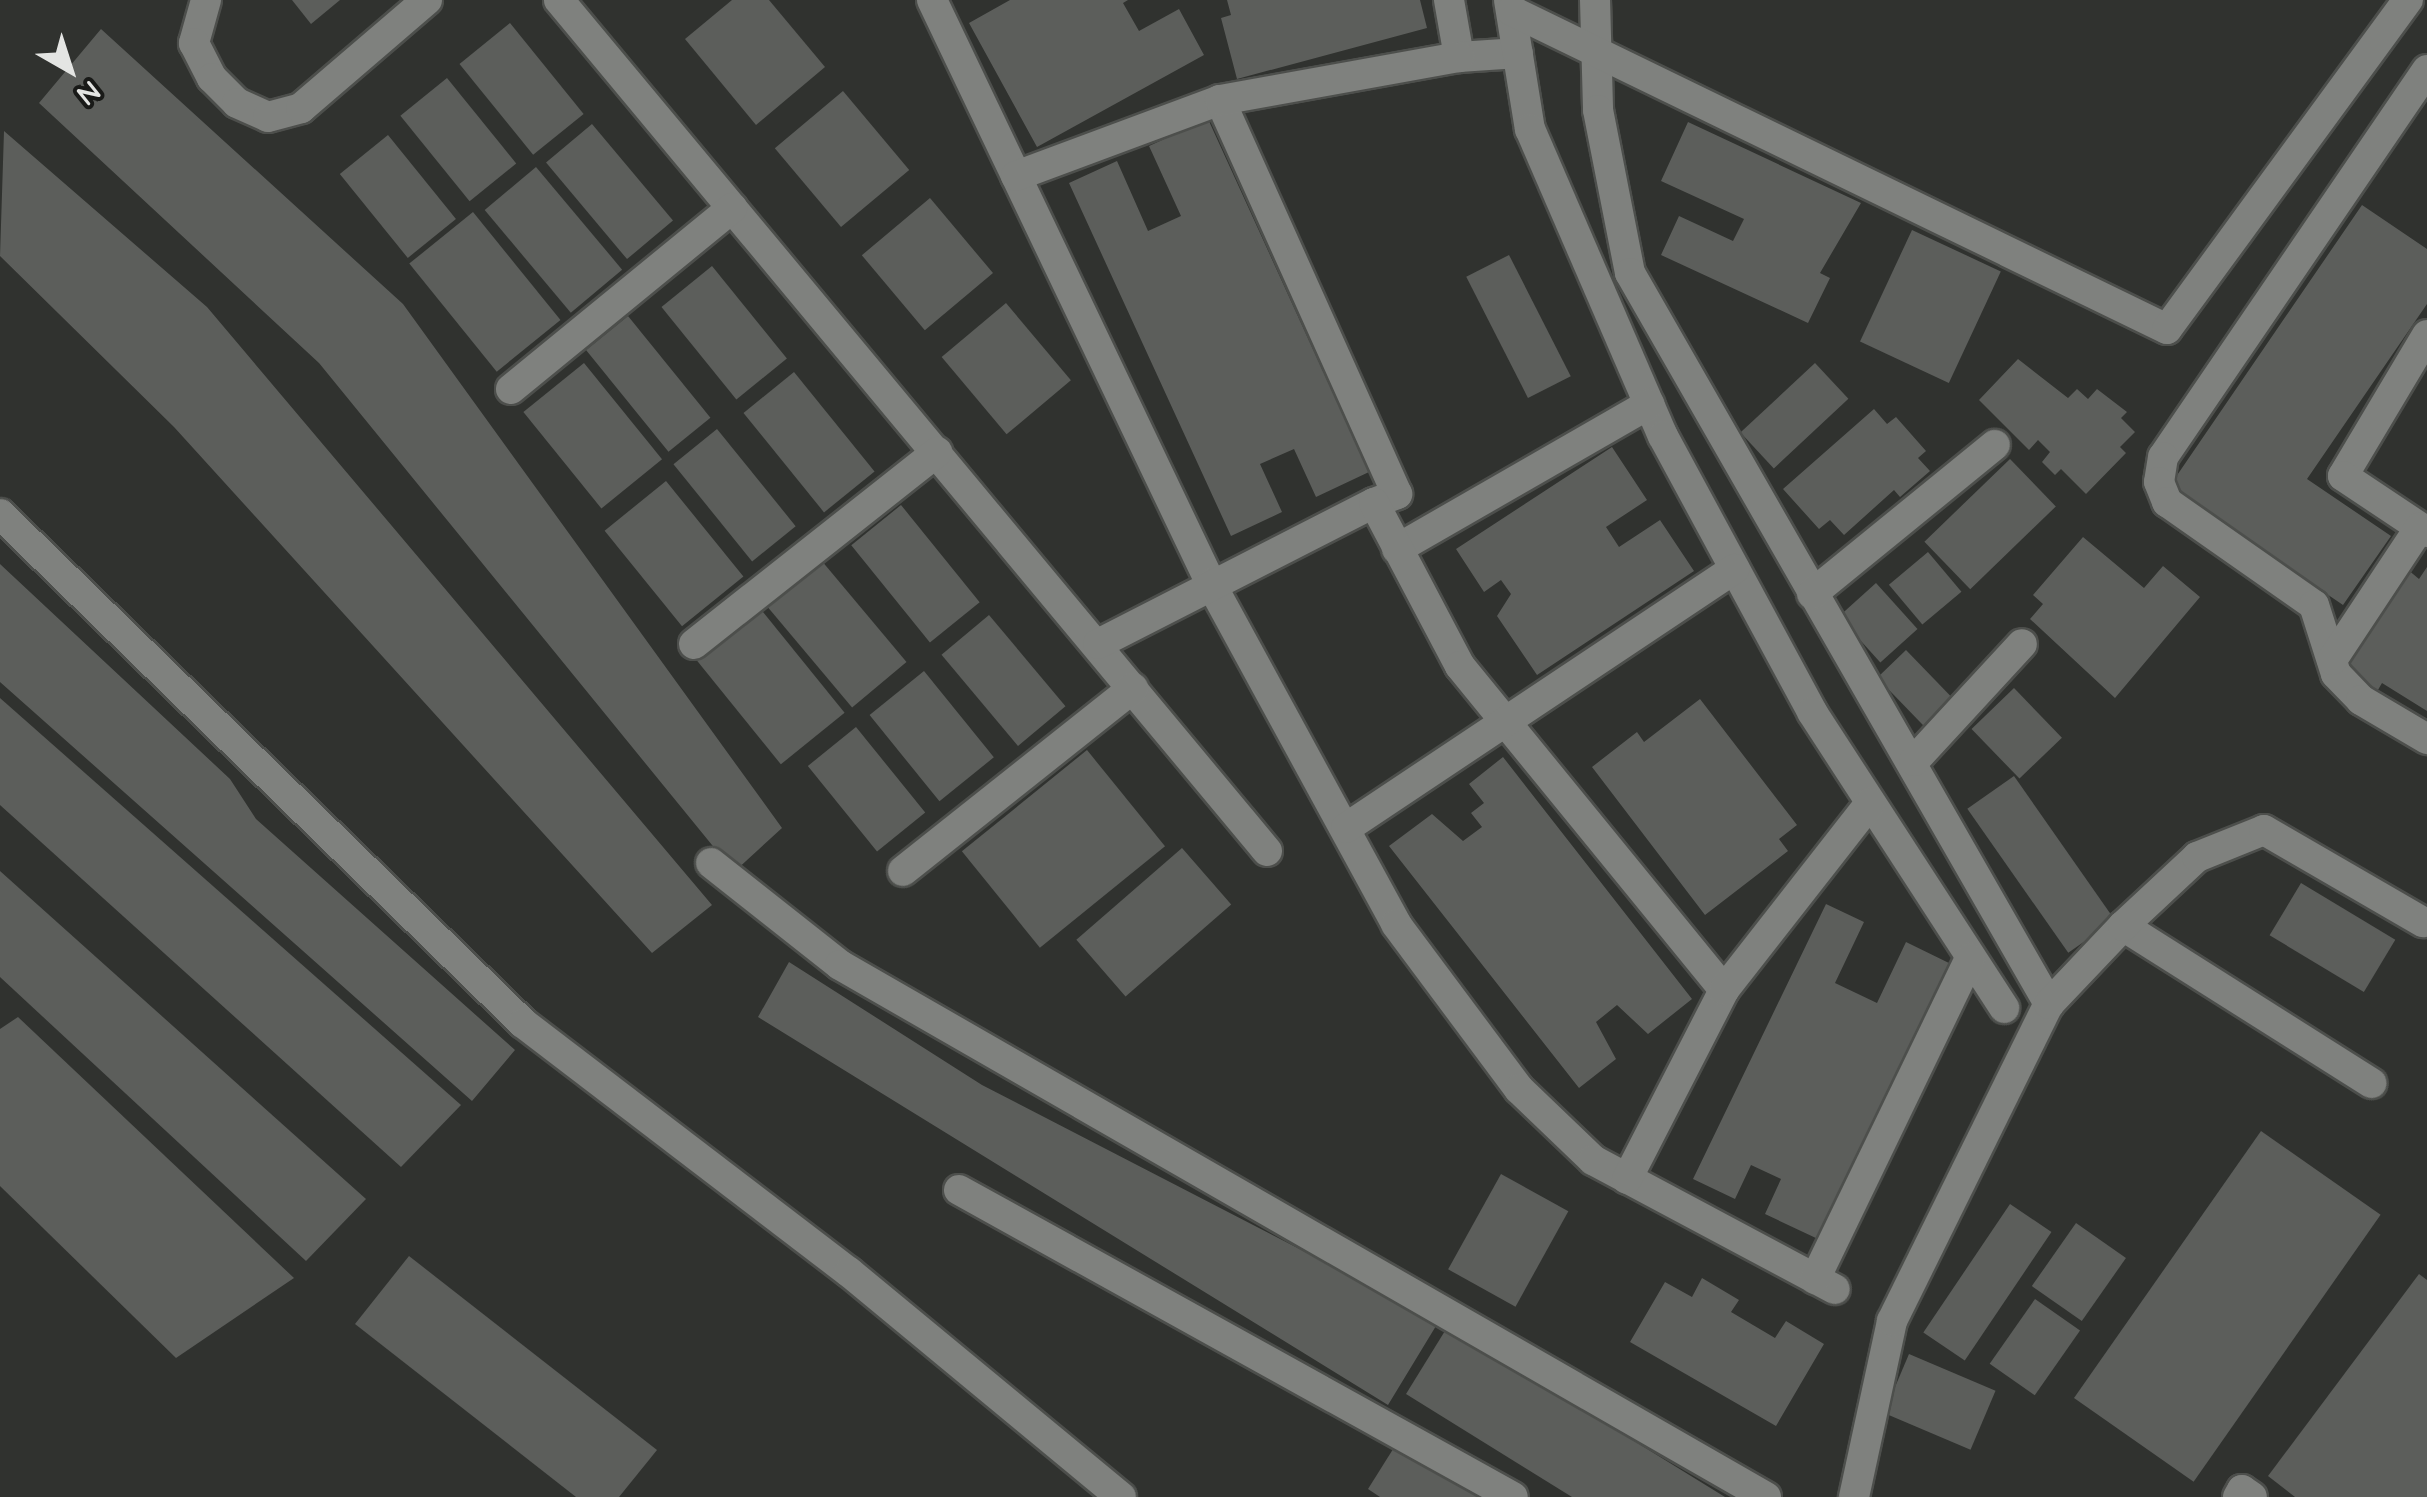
<!DOCTYPE html>
<style>
body{margin:0}
#map{position:relative;width:2427px;height:1497px;overflow:hidden;background:#30322f;font-family:Quicksand,sans-serif}
div>[style]{position:absolute}
[style*='--x']{left:calc(var(--x)*1px);top:calc(var(--y)*1px);width:calc(var(--w)*1px);rotate:calc(var(--a)*1deg)}
.building>*{inset:0;background:#5c5e5b;transform-origin:0 0}
.roads{filter:drop-shadow(2px 0 #4d4f4c) drop-shadow(-2px 0 #4d4f4c) drop-shadow(0 2px #4d4f4c) drop-shadow(0 -2px #4d4f4c)}
.minor>*{height:30px;margin:-15px;padding:0 15px;transform-origin:15px;border-radius:15px;background:#7f817e}
span{translate:-50% -50%;white-space:nowrap;text-align:center;line-height:1.15;-webkit-text-stroke:8px #191a18;paint-order:stroke}
.north{position:absolute;left:20px;top:20px;width:100px;height:100px;-webkit-text-stroke:8px #191a18;paint-order:stroke;rotate:141deg;font-size:28px;font-weight:700;line-height:40px;text-align:center;color:#e4e5e3}
.north::after{content:'';display:block;margin:auto;width:35px;height:45px;background:#e4e5e3;clip-path:polygon(50% 0,100% 100%,50% 72%,0 100%)}
</style>
<div id="map">
<div class="building">
<div style="clip-path:polygon(292px 0,340px 0,311px 24px)"></div>
<div style="clip-path:polygon(732px 0,769px 0,825px 67px,756px 125px,685px 39px)"></div>
<div style="clip-path:polygon(1010px 0,1128px 0,1123px 3px,1139px 31px,1179px 9px,1204px 55px,1037px 147px,969px 23px)"></div>
<div style="clip-path:polygon(1227px 0,1420px 0,1427px 28px,1237px 79px,1221px 18px,1231px 15px)"></div>
<div style="left:510px;top:23px;width:117px;height:65px;rotate:51deg"></div>
<div style="clip-path:polygon(101px 29px,403px 304px,782px 828px,734px 872px,319px 363px,39px 103px)"></div>
<div style="left:447px;top:78px;width:110px;height:60px;rotate:51deg"></div>
<div style="left:843px;top:91px;width:103px;height:89px;rotate:50deg"></div>
<div style="clip-path:polygon(1208px 119px,1369px 472px,1316px 497px,1294px 449px,1260px 464px,1282px 512px,1231px 536px,1069px 183px,1117px 161px,1148px 231px,1181px 216px,1149px 146px)"></div>
<div style="clip-path:polygon(1688px 122px,1861px 203px,1820px 273px,1830px 278px,1808px 323px,1661px 255px,1679px 216px,1733px 241px,1744px 219px,1661px 181px)"></div>
<div style="left:592px;top:124px;width:126px;height:60px;rotate:50deg"></div>
<div style="clip-path:polygon(4px 131px,207px 307px,712px 905px,652px 953px,174px 427px,0 256px)"></div>
<div style="left:388px;top:135px;width:108px;height:62px;rotate:51deg"></div>
<div style="left:536px;top:167px;width:134px;height:67px;rotate:50deg"></div>
<div style="left:930px;top:198px;width:98px;height:89px;rotate:50deg"></div>
<div style="clip-path:polygon(2362px 205px,2427px 249px,2427px 304px,2307px 479px,2391px 536px,2343px 605px,2169px 487px)"></div>
<div style="left:473px;top:212px;width:139px;height:82px;rotate:51deg"></div>
<div style="left:1912px;top:230px;width:98px;height:123px;rotate:25deg"></div>
<div style="left:1509px;top:255px;width:136px;height:48px;rotate:63deg"></div>
<div style="left:712px;top:266px;width:119px;height:65px;rotate:51deg"></div>
<div style="left:1006px;top:303px;width:101px;height:84px;rotate:50deg"></div>
<div style="left:628px;top:316px;width:131px;height:54px;rotate:51deg"></div>
<div style="clip-path:polygon(2018px 359px,2068px 398px,2077px 389px,2088px 399px,2097px 389px,2127px 412px,2121px 418px,2135px 432px,2120px 447px,2126px 453px,2086px 494px,2061px 469px,2055px 475px,2042px 462px,2050px 452px,2038px 440px,2029px 450px,1979px 400px)"></div>
<div style="left:584px;top:363px;width:124px;height:78px;rotate:51deg"></div>
<div style="left:1815px;top:363px;width:49px;height:102px;rotate:47deg"></div>
<div style="left:794px;top:372px;width:128px;height:65px;rotate:51deg"></div>
<div style="clip-path:polygon(1874px 409px,1887px 424px,1896px 417px,1926px 451px,1918px 458px,1930px 471px,1900px 497px,1894px 490px,1844px 535px,1830px 520px,1819px 529px,1783px 489px)"></div>
<div style="left:717px;top:429px;width:125px;height:56px;rotate:51deg"></div>
<div style="clip-path:polygon(1612px 447px,1647px 500px,1606px 527px,1619px 547px,1660px 520px,1694px 571px,1537px 675px,1497px 616px,1511px 594px,1501px 580px,1484px 592px,1456px 549px)"></div>
<div style="left:2010px;top:459px;width:66px;height:119px;rotate:46deg"></div>
<div style="left:666px;top:481px;width:123px;height:79px;rotate:51deg"></div>
<div style="left:901px;top:505px;width:125px;height:64px;rotate:51deg"></div>
<div style="clip-path:polygon(2083px 537px,2144px 588px,2163px 566px,2200px 597px,2115px 698px,2030px 619px,2043px 604px,2033px 595px)"></div>
<div style="left:1928px;top:552px;width:52px;height:51px;rotate:50deg"></div>
<div style="left:821px;top:560px;width:133px;height:71px;rotate:50deg"></div>
<div style="clip-path:polygon(0 564px,230px 779px,256px 819px,515px 1050px,472px 1101px,0 682px)"></div>
<div style="clip-path:polygon(2427px 567px,2427px 711px,2382px 683px,2375px 695px,2354px 681px,2359px 674px,2346px 665px,2407px 569px,2419px 579px)"></div>
<div style="left:1876px;top:583px;width:62px;height:50px;rotate:48deg"></div>
<div style="left:759px;top:607px;width:136px;height:82px;rotate:51deg"></div>
<div style="left:989px;top:615px;width:119px;height:62px;rotate:50deg"></div>
<div style="left:1906px;top:650px;width:71px;height:40px;rotate:46deg"></div>
<div style="left:924px;top:671px;width:111px;height:70px;rotate:51deg"></div>
<div style="left:2014px;top:688px;width:69px;height:59px;rotate:46deg"></div>
<div style="clip-path:polygon(0 698px,461px 1105px,401px 1167px,0 805px)"></div>
<div style="clip-path:polygon(1700px 699px,1797px 825px,1779px 839px,1788px 851px,1705px 915px,1592px 767px,1637px 732px,1644px 742px)"></div>
<div style="left:856px;top:727px;width:110px;height:62px;rotate:51deg"></div>
<div style="left:1087px;top:750px;width:124px;height:161px;rotate:51deg"></div>
<div style="clip-path:polygon(1503px 757px,1692px 999px,1648px 1034px,1617px 1005px,1596px 1022px,1616px 1059px,1579px 1088px,1389px 846px,1432px 814px,1463px 841px,1482px 827px,1471px 813px,1484px 803px,1469px 784px)"></div>
<div style="left:2014px;top:776px;width:176px;height:57px;rotate:55deg"></div>
<div style="left:1182px;top:848px;width:75px;height:140px;rotate:49deg"></div>
<div style="clip-path:polygon(0 871px,366px 1199px,306px 1261px,0 977px)"></div>
<div style="left:2301px;top:883px;width:110px;height:61px;rotate:31deg"></div>
<div style="clip-path:polygon(1826px 904px,1864px 922px,1835px 983px,1877px 1003px,1906px 942px,1951px 964px,1818px 1239px,1765px 1214px,1781px 1179px,1751px 1165px,1735px 1199px,1693px 1179px)"></div>
<div style="clip-path:polygon(789px 962px,982px 1085px,1439px 1321px,1388px 1405px,758px 1017px)"></div>
<div style="clip-path:polygon(18px 1017px,294px 1278px,176px 1358px,0 1186px,0 1029px)"></div>
<div style="left:2261px;top:1131px;width:146px;height:326px;rotate:35deg"></div>
<div style="left:1501px;top:1174px;width:77px;height:109px;rotate:29deg"></div>
<div style="left:2010px;top:1204px;width:50px;height:155px;rotate:34deg"></div>
<div style="left:2076px;top:1223px;width:61px;height:77px;rotate:35deg"></div>
<div style="clip-path:polygon(409px 1256px,657px 1450px,619px 1497px,576px 1497px,355px 1324px)"></div>
<div style="clip-path:polygon(2419px 1274px,2427px 1280px,2427px 1497px,2295px 1497px,2268px 1476px)"></div>
<div style="clip-path:polygon(1702px 1278px,1739px 1300px,1731px 1312px,1775px 1338px,1786px 1321px,1824px 1344px,1776px 1426px,1630px 1342px,1665px 1282px,1692px 1297px)"></div>
<div style="left:2035px;top:1299px;width:55px;height:79px;rotate:35deg"></div>
<div style="clip-path:polygon(1448px 1326px,1725px 1497px,1572px 1497px,1406px 1394px)"></div>
<div style="left:1909px;top:1354px;width:94px;height:64px;rotate:23deg"></div>
<div style="clip-path:polygon(1395px 1446px,1478px 1497px,1380px 1497px,1368px 1489px)"></div>
</div>
<div class="roads">
<div class="minor">
<div style="--x:206;--y:0;--w:45;--a:105.6"></div>
<div style="--x:194;--y:43;--w:39;--a:63"></div>
<div style="--x:212;--y:78;--w:35;--a:45"></div>
<div style="--x:237;--y:103;--w:34;--a:24"></div>
<div style="--x:268;--y:117;--w:34;--a:-15"></div>
<div style="--x:301;--y:108;--w:166;--a:-40.6"></div>
<div style="--x:559;--y:0;--w:1107;--a:50.24"></div>
<div style="--x:932;--y:0;--w:647;--a:64.46"></div>
<div style="--x:1211;--y:584;--w:387;--a:61.4"></div>
<div style="--x:1396;--y:924;--w:206;--a:53.3"></div>
<div style="--x:1519;--y:1089;--w:103;--a:43.8"></div>
<div style="--x:1593;--y:1160;--w:274;--a:28.1"></div>
<div style="--x:1449;--y:0;--w:58;--a:80"></div>
<div style="--x:1459;--y:57;--w:59;--a:-3.9"></div>
<div style="--x:1509;--y:0;--w:131;--a:80.8"></div>
<div style="--x:1530;--y:129;--w:335;--a:66.6"></div>
<div style="--x:1663;--y:436;--w:314;--a:61.6"></div>
<div style="--x:1812;--y:712;--w:353;--a:57"></div>
<div style="--x:1595;--y:0;--w:110;--a:88.4"></div>
<div style="--x:1598;--y:110;--w:166;--a:78.9"></div>
<div style="--x:1630;--y:273;--w:843;--a:60.18"></div>
<div style="--x:1512;--y:11;--w:728;--a:25.9"></div>
<div style="--x:2167;--y:329;--w:408;--a:-53.8"></div>
<div style="--x:2427;--y:70;--w:468;--a:124.3"></div>
<div style="--x:2163;--y:457;--w:25;--a:99"></div>
<div style="--x:2159;--y:482;--w:22;--a:68"></div>
<div style="--x:2167;--y:502;--w:179;--a:35"></div>
<div style="--x:2314;--y:605;--w:72;--a:72.3"></div>
<div style="--x:2336;--y:674;--w:36;--a:46"></div>
<div style="--x:2361;--y:700;--w:77;--a:30.6"></div>
<div style="--x:1016;--y:176;--w:218;--a:-20.4"></div>
<div style="--x:2427;--y:335;--w:164;--a:120.8"></div>
<div style="--x:2343;--y:476;--w:101;--a:33.7"></div>
<div style="--x:511;--y:389;--w:286;--a:-39.3"></div>
<div style="--x:1374;--y:503;--w:25;--a:-21"></div>
<div style="--x:1397;--y:494;--w:432;--a:-114.2"></div>
<div style="--x:1220;--y:100;--w:243;--a:-10.2"></div>
<div style="--x:0;--y:514;--w:730;--a:44.22"></div>
<div style="--x:523;--y:1023;--w:410;--a:37.4"></div>
<div style="--x:849;--y:1272;--w:353;--a:39.6"></div>
<div style="--x:1397;--y:549;--w:291;--a:-29.9"></div>
<div style="--x:1812;--y:594;--w:236;--a:-39.2"></div>
<div style="--x:694;--y:644;--w:310;--a:-38.3"></div>
<div style="--x:1098;--y:644;--w:310;--a:-27.1"></div>
<div style="--x:1374;--y:503;--w:184;--a:62.2"></div>
<div style="--x:1460;--y:666;--w:418;--a:50.8"></div>
<div style="--x:2332;--y:660;--w:159;--a:-56.5"></div>
<div style="--x:1914;--y:761;--w:159;--a:-47.3"></div>
<div style="--x:1346;--y:828;--w:467;--a:-33.7"></div>
<div style="--x:711;--y:863;--w:164;--a:38.3"></div>
<div style="--x:840;--y:965;--w:1068;--a:29.88"></div>
<div style="--x:903;--y:871;--w:294;--a:-38.5"></div>
<div style="--x:2123;--y:926;--w:294;--a:32.3"></div>
<div style="--x:1627;--y:1179;--w:212;--a:-62.8"></div>
<div style="--x:1724;--y:990;--w:237;--a:-52"></div>
<div style="--x:959;--y:1190;--w:633;--a:28.99"></div>
<div style="--x:1815;--y:1279;--w:356;--a:-64.2"></div>
<div style="--x:1854;--y:1497;--w:180;--a:-77.8"></div>
<div style="--x:1892;--y:1321;--w:354;--a:-63.7"></div>
<div style="--x:2049;--y:1004;--w:108;--a:-46.5"></div>
<div style="--x:2123;--y:926;--w:101;--a:-43"></div>
<div style="--x:2197;--y:857;--w:72;--a:-21.9"></div>
<div style="--x:2264;--y:830;--w:184;--a:30.1"></div>
<div style="--x:2238;--y:1497;--w:8;--a:-60"></div>
<div style="--x:2242;--y:1490;--w:12;--a:35"></div>
</div>
</div>
<div class="north">N</div>
</div>
